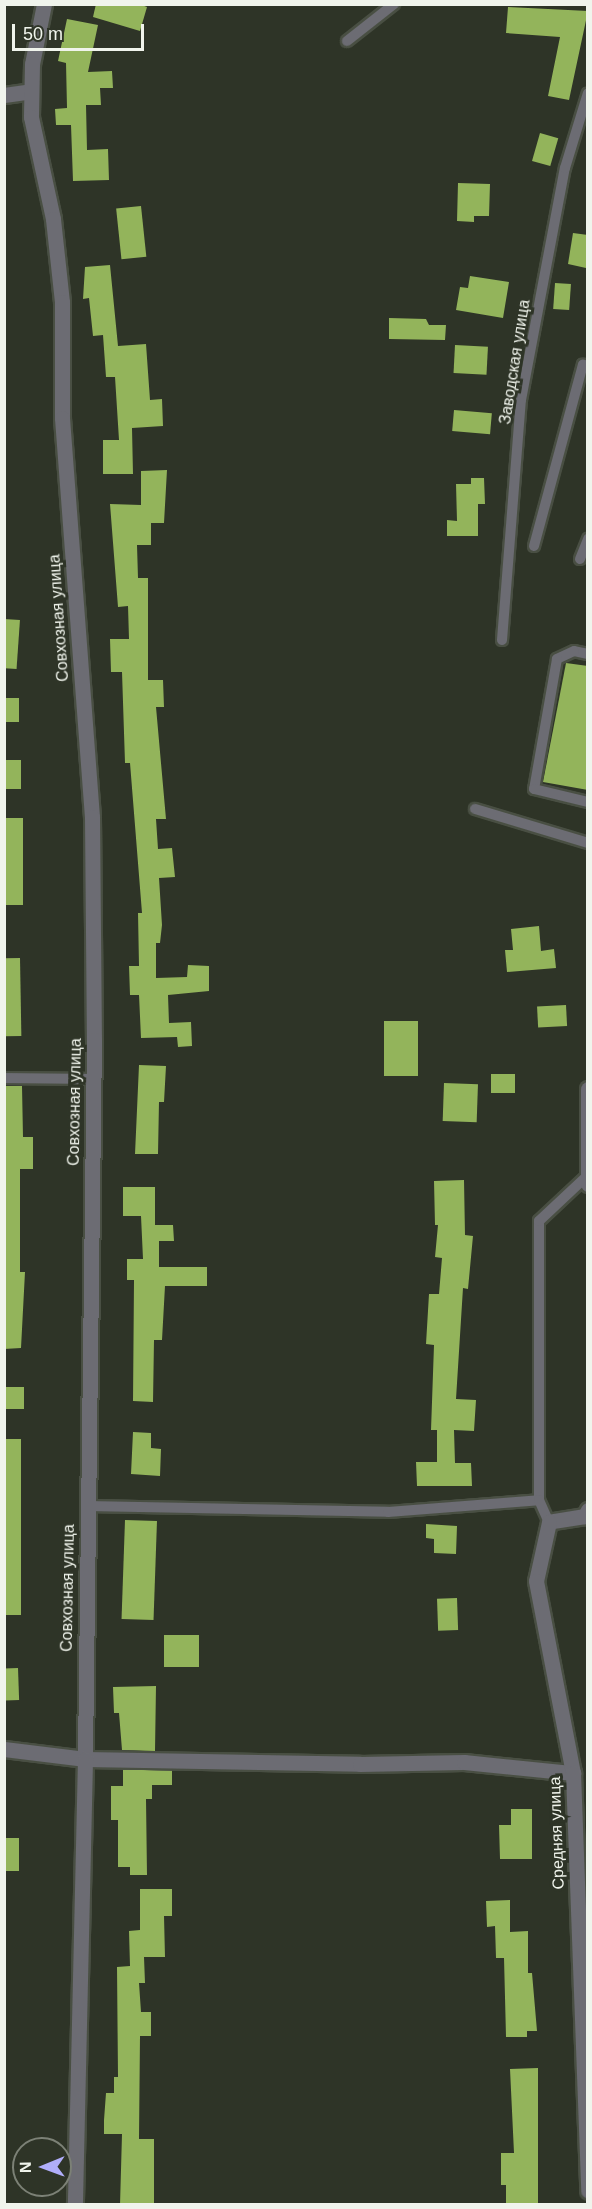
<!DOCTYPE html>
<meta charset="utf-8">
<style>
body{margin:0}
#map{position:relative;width:592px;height:2209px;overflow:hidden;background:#2e3427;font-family:Arial,sans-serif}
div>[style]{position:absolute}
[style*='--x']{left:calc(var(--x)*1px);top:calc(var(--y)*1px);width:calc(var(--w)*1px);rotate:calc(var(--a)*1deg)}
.building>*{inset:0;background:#93b45b;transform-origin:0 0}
.roads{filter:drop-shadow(2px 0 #494f43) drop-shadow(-2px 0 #494f43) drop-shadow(0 2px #494f43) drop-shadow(0 -2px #494f43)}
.service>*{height:10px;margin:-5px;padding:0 5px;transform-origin:5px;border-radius:5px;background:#6c6c73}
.pedestrian>*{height:15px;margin:-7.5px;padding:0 7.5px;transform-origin:7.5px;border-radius:7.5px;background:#6c6c73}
.minor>*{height:15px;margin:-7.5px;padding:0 7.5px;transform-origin:7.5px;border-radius:7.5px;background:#6c6c73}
.tertiary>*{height:15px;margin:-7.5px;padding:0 7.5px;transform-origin:7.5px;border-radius:7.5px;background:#6c6c73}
span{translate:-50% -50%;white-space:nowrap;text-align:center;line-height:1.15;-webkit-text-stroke:6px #2e3427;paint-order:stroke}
.street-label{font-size:16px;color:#f0f4ec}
.frame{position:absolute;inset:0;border:6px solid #f0f4ec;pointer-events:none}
.north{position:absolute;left:12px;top:2137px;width:60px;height:60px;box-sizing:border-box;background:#2e3427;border:2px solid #7c8176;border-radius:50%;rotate:269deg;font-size:16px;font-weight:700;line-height:24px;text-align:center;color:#f0f4ec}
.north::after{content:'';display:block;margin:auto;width:21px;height:27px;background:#b0aefa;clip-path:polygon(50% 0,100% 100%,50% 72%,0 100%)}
.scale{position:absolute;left:12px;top:24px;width:132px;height:27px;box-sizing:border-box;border:3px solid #f0f4ec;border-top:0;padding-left:8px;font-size:18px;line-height:21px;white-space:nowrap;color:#f0f4ec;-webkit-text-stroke:4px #2e3427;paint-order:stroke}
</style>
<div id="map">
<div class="building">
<div style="clip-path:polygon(96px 4px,139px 4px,147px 7px,140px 31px,93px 17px)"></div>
<div style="clip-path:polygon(508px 7px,588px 11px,569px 100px,548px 96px,560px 37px,506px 33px)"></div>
<div style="clip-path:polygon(67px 19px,98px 25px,88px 72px,112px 71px,113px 88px,100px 88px,101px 105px,86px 105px,87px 150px,108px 149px,109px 180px,73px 181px,71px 125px,56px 125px,55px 109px,67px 108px,66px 63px,58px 61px)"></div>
<div style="left:540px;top:133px;width:19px;height:29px;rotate:16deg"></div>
<div style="clip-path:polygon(458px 183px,490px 184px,489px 216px,474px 216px,474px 222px,457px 221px)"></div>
<div style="left:141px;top:206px;width:51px;height:25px;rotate:84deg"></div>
<div style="clip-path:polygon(573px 233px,588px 235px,586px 268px,568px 264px)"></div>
<div style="clip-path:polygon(110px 265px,118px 346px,146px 344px,150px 400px,162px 399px,163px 426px,132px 428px,133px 474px,103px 474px,103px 440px,119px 440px,115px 377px,106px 377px,103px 335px,93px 336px,89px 298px,83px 299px,85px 267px)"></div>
<div style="clip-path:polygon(470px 276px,509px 282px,503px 318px,456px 310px,460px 287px,468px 288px)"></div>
<div style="left:555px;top:283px;width:16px;height:26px;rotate:4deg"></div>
<div style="clip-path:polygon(389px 318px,426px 319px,429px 325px,446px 325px,445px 340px,389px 339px)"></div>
<div style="left:455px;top:345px;width:33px;height:28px;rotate:3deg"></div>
<div style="left:454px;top:410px;width:38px;height:21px;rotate:5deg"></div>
<div style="clip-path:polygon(167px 470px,164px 523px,151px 523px,151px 545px,137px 545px,138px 578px,148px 578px,148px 680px,163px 680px,164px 707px,156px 707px,166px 819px,156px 819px,158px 849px,172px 848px,175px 877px,159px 878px,162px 925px,160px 943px,156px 943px,156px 978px,187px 977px,188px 965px,209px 966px,209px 991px,168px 995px,169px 1023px,191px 1022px,192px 1046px,178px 1047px,177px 1037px,141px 1038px,139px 995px,130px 995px,129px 966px,139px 966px,138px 913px,142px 913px,130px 763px,125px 763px,122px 672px,111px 672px,110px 639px,129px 639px,128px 606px,118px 607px,110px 504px,141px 505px,141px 471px)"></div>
<div style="clip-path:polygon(471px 478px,484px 478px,485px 504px,478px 504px,478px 536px,447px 536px,447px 520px,457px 521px,456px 484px,471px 484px)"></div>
<div style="left:4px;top:619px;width:16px;height:49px;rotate:4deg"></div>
<div style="clip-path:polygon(566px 663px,588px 666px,588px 790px,543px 782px)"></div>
<div style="left:4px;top:698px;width:15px;height:24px"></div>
<div style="left:4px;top:760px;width:17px;height:29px"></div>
<div style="left:4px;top:818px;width:19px;height:87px"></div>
<div style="clip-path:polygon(539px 926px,541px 951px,554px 949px,556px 968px,507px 972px,505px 950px,513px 950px,511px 929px)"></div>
<div style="left:20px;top:958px;width:78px;height:16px;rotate:89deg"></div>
<div style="left:566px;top:1005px;width:21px;height:29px;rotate:87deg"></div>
<div style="left:384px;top:1021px;width:34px;height:55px"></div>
<div style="clip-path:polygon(139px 1065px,166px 1066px,164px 1102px,159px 1102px,158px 1154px,135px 1154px)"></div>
<div style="left:515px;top:1074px;width:19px;height:24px;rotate:90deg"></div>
<div style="left:444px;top:1083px;width:34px;height:38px;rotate:2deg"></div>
<div style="clip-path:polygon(4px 1086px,22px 1086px,23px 1137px,33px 1137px,33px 1169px,20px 1169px,20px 1272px,25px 1272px,21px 1348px,4px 1349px)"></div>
<div style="clip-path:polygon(464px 1180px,465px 1235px,473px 1236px,468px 1289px,463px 1288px,456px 1399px,476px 1400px,474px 1431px,454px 1430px,455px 1463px,471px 1463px,472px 1486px,417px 1486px,416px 1462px,437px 1462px,437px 1430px,431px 1430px,434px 1345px,426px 1344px,429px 1294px,439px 1294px,442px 1258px,435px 1257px,438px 1225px,435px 1225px,434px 1181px)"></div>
<div style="clip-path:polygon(123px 1187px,155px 1187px,155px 1225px,173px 1225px,174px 1241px,159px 1241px,159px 1267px,207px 1267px,207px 1286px,165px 1286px,162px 1340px,154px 1340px,153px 1402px,133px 1401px,134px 1280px,127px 1280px,127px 1259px,143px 1259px,141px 1216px,123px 1216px)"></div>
<div style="left:6px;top:1387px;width:18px;height:22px"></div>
<div style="clip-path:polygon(133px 1432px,151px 1433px,151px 1448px,161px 1449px,160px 1476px,131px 1474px)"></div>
<div style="left:4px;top:1439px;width:17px;height:176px"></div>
<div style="left:125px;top:1520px;width:32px;height:99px;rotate:2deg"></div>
<div style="clip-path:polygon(426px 1524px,457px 1526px,456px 1554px,434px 1553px,434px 1539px,426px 1538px)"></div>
<div style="left:457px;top:1598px;width:32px;height:20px;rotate:88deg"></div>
<div style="left:164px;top:1635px;width:35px;height:32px"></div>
<div style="left:18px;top:1668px;width:32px;height:14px;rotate:88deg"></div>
<div style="clip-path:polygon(156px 1686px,155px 1751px,122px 1750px,119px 1713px,114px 1713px,113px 1687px)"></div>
<div style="clip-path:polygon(123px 1769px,172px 1770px,172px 1785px,152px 1785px,152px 1799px,146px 1799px,147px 1875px,130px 1875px,130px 1867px,118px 1867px,118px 1820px,111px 1820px,111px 1786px,123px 1786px)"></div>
<div style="clip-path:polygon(511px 1809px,532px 1809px,532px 1859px,500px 1859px,499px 1825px,511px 1825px)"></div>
<div style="left:4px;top:1838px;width:15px;height:33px"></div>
<div style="clip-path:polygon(140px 1889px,172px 1889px,172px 1916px,164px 1916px,165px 1957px,144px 1957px,145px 1983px,139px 1983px,141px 2012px,151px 2012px,151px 2036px,140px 2036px,139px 2139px,154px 2139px,154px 2205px,120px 2205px,122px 2134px,104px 2134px,104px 2120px,106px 2093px,114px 2093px,114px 2077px,118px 2077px,117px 1967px,130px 1966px,129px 1931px,140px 1930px)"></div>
<div style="clip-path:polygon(510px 1900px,510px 1932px,528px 1931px,528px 1973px,532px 1973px,537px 2031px,527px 2031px,527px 2037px,506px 2037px,504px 1958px,496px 1958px,495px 1926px,487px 1927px,486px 1901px)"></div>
<div style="clip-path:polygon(538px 2068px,538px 2205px,506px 2205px,506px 2185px,501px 2185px,501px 2153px,514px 2153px,510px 2069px)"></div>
</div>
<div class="roads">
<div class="service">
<div style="--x:347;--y:41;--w:60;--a:-38.2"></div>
<div style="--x:534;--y:546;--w:188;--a:-74.9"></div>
<div style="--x:583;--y:365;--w:5;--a:11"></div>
<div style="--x:580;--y:559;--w:22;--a:-68"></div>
<div style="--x:502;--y:640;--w:241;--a:-85.5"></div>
<div style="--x:521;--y:400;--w:236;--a:-79.3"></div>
<div style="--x:565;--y:168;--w:78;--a:-73"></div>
<div style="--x:588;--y:654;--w:14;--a:-168"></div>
<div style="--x:574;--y:651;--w:19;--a:155"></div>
<div style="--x:557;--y:659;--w:132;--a:100"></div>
<div style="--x:534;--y:789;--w:56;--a:13.5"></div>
<div style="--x:475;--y:809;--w:118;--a:16.7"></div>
<div style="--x:4;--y:1078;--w:89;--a:0.6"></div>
<div style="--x:539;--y:1500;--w:279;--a:-90"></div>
<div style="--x:539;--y:1221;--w:66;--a:-43.2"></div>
<div style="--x:87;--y:1506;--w:301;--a:1.1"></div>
<div style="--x:388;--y:1512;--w:151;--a:-4.5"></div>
<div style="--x:539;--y:1500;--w:24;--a:66"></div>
</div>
<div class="pedestrian">
<div style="--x:85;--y:1759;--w:275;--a:1"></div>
<div style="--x:360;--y:1764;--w:104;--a:-1.1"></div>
<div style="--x:464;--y:1762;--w:110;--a:5.8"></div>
</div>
<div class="minor">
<div style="--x:4;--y:95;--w:27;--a:-8"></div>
<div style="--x:588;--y:1089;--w:95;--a:90"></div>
<div style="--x:588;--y:1510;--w:7;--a:117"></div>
<div style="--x:585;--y:1516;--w:36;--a:171"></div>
<div style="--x:549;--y:1522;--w:60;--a:102.4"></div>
<div style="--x:536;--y:1581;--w:196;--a:79.1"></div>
<div style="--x:573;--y:1773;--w:418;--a:87.9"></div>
<div style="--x:4;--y:1749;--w:82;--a:7"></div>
</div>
<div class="tertiary">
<div style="--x:44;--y:4;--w:61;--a:101.3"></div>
<div style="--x:32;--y:64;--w:53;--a:91.1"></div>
<div style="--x:31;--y:117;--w:104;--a:77.8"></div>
<div style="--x:53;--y:219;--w:83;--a:83.8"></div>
<div style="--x:62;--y:302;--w:116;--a:90"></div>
<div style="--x:62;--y:418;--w:400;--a:85.7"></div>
<div style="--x:92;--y:817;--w:223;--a:89.5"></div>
<div style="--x:94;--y:1040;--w:719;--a:90.72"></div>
<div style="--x:85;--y:1759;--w:445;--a:91.3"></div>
</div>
</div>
<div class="street-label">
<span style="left:515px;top:362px;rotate:-81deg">Заводская улица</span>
<span style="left:59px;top:618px;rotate:-94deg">Совхозная улица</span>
<span style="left:75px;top:1102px;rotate:-89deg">Совхозная улица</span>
<span style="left:68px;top:1588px;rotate:-89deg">Совхозная улица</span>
<span style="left:557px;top:1833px;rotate:-92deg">Средняя улица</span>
</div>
<div class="frame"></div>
<div class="north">N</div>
<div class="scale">50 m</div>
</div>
